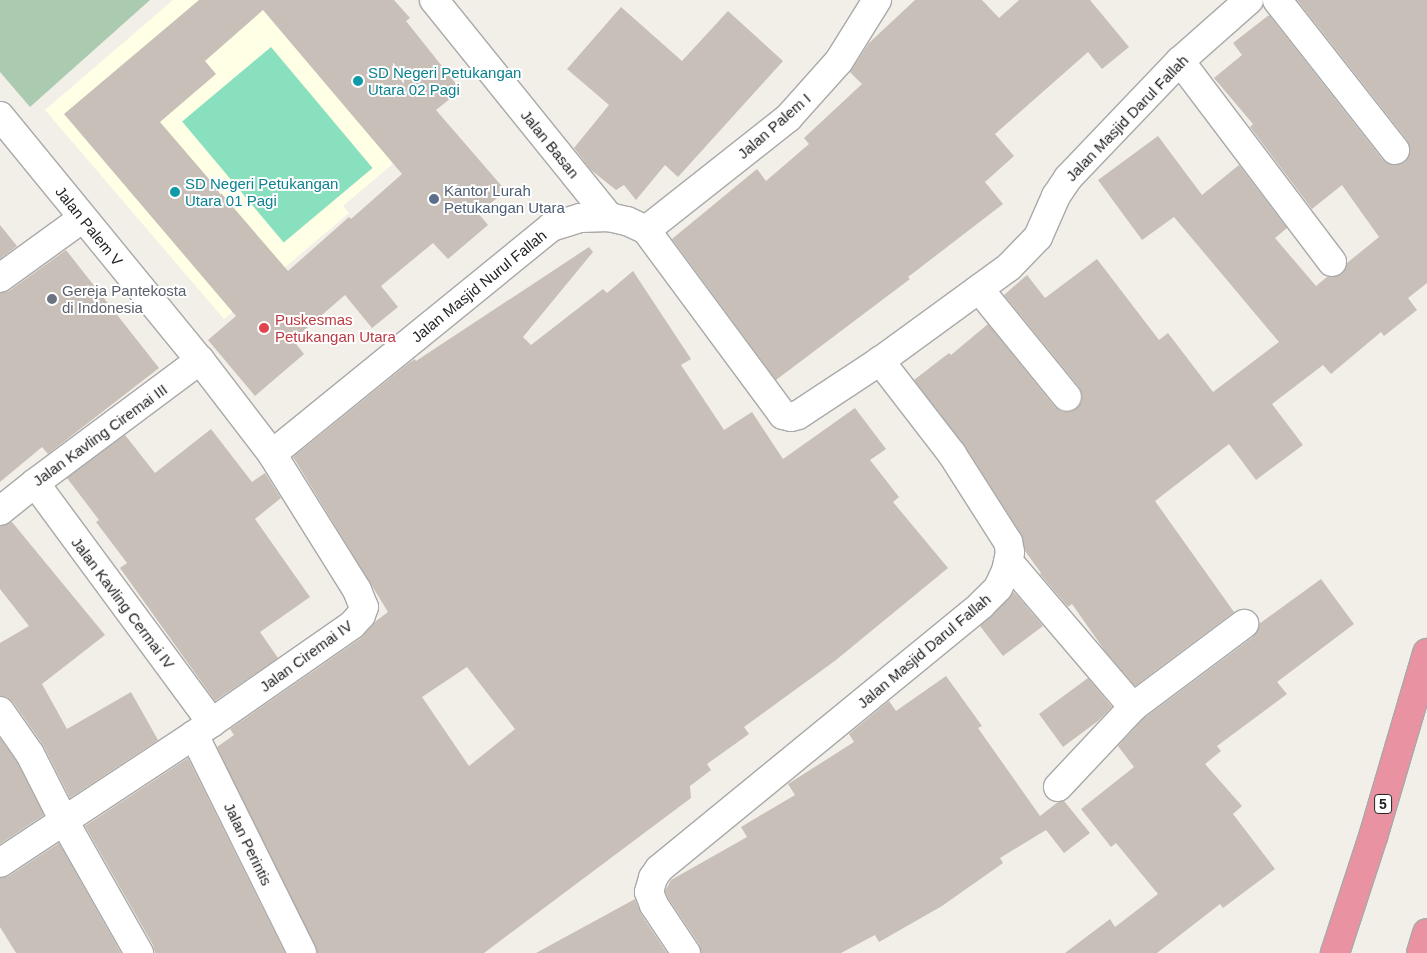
<!DOCTYPE html>
<style>
body{margin:0}
#map{position:relative;width:1427px;height:953px;overflow:hidden;background:#f2efe9;font-family:Arial,sans-serif}
div>[style]{position:absolute}
[style*='--x']{left:calc(var(--x)*1px);top:calc(var(--y)*1px);width:calc(var(--w)*1px);rotate:calc(var(--a)*1deg)}
.education>*{inset:0;background:#ffffe5}
.cemetery>*{inset:0;background:#aacbaf}
.pitch>*{inset:0;background:#88e0be;transform-origin:0 0}
.building>*{inset:0;background:#c7bfb8}
.roads{filter:drop-shadow(1px 0 #a9a9a9) drop-shadow(-1px 0 #a9a9a9) drop-shadow(0 1px #a9a9a9) drop-shadow(0 -1px #a9a9a9)}
.minor>*{height:28px;margin:-14px;padding:0 14px;transform-origin:14px;border-radius:14px;background:#fff}
.highway>*{height:28px;margin:-14px;padding:0 14px;transform-origin:14px;border-radius:14px;background:#e892a2}
.dots>*{width:14px;height:14px;translate:-50% -50%;box-sizing:border-box;border:2px solid #fff;border-radius:50%}
span{translate:-50% -50%;white-space:nowrap;text-align:center;line-height:1.15;-webkit-text-stroke:4px #fff;paint-order:stroke}
.shield-label span{padding:1px 4px;background:#fff;border:1px solid;border-radius:4px;-webkit-text-stroke-width:0}
.shield-label{font-size:14px;color:#222;font-weight:700}
.culture-label{font-size:15px;color:#0d838f}
.left{translate:0 -50%;text-align:left}
.street-label{font-size:15px;color:#222}
.service-label{font-size:15px;color:#4e5e75}
.worship-label{font-size:15px;color:#5b616d}
.health-label{font-size:15px;color:#be3a42}
</style>
<div id="map">
<div class="education">
<div style="clip-path:polygon(173px 0,337px 0,441px 123px,343px 206px,349px 213px,224px 319px,45px 110px)"></div>
</div>
<div class="cemetery">
<div style="clip-path:polygon(0 0,150px 0,30px 107px,0 72px)"></div>
</div>
<div class="pitch">
<div style="left:271px;top:47px;width:158px;height:116px;rotate:50deg"></div>
</div>
<div class="building">
<div style="clip-path:polygon(evenodd,199px 0,394px 0,410px 18px,406px 21px,461px 90px,436px 110px,506px 191px,478px 213px,488px 225px,448px 259px,433px 243px,381px 286px,398px 307px,372px 328px,345px 295px,293px 340px,304px 354px,255px 396px,208px 340px,236px 316px,64px 114px,199px 0,263px 10px,402px 174px,351px 219px,349px 217px,288px 271px,160px 122px,216px 74px,205px 61px,263px 10px)"></div>
<div style="clip-path:polygon(915px 0,982px 0,999px 18px,1019px 0,1090px 0,1129px 47px,1102px 69px,1088px 52px,995px 134px,1014px 156px,985px 182px,1003px 204px,908px 277px,910px 279px,776px 380px,672px 239px,757px 169px,766px 181px,809px 144px,804px 138px,862px 84px,850px 72px,869px 43px)"></div>
<div style="clip-path:polygon(1297px 0,1427px 0,1427px 283px,1408px 298px,1417px 310px,1384px 336px,1381px 332px,1331px 374px,1323px 365px,1272px 404px,1303px 445px,1256px 480px,1229px 444px,1155px 501px,1234px 612px,1135px 686px,1105px 651px,1072px 604px,1068px 607px,1040px 574px,1041px 573px,1025px 551px,1021px 534px,965px 446px,914px 380px,949px 353px,951px 355px,988px 324px,1055px 407px,1062px 412px,1070px 412px,1076px 409px,1082px 402px,1082px 394px,1079px 387px,1004px 295px,1027px 275px,1045px 298px,1097px 259px,1159px 340px,1168px 333px,1213px 392px,1279px 342px,1174px 217px,1142px 240px,1098px 180px,1158px 136px,1202px 195px,1239px 165px,1287px 228px,1275px 238px,1316px 286px,1327px 277px,1334px 277px,1342px 274px,1347px 263px,1379px 237px,1342px 185px,1312px 209px,1250px 127px,1253px 124px,1214px 78px,1242px 55px,1233px 43px,1269px 15px,1383px 160px,1389px 164px,1397px 165px,1405px 162px,1409px 156px,1410px 148px,1407px 140px)"></div>
<div style="clip-path:polygon(621px 7px,682px 61px,728px 11px,783px 61px,678px 177px,665px 165px,636px 200px,624px 185px,616px 190px,591px 170px,574px 148px,609px 105px,567px 69px)"></div>
<div style="clip-path:polygon(0 225px,17px 246px,0 259px)"></div>
<div style="clip-path:polygon(evenodd,589px 247px,593px 252px,523px 337px,531px 345px,603px 289px,607px 293px,633px 271px,691px 359px,681px 365px,724px 430px,752px 412px,783px 459px,855px 408px,886px 449px,870px 460px,899px 497px,893px 502px,948px 568px,836px 660px,744px 727px,749px 734px,707px 764px,711px 770px,690px 786px,691px 798px,484px 953px,317px 953px,217px 747px,234px 735px,230px 729px,361px 638px,376px 621px,388px 612px,293px 457px,409px 363px,415px 359px,416px 361px,589px 247px,467px 667px,515px 729px,469px 766px,422px 697px,467px 667px)"></div>
<div style="clip-path:polygon(66px 250px,159px 368px,48px 454px,42px 447px,0 482px,0 293px,9px 291px)"></div>
<div style="clip-path:polygon(211px 429px,252px 482px,265px 473px,281px 498px,255px 519px,310px 597px,260px 632px,278px 658px,215px 701px,120px 568px,127px 563px,96px 522px,99px 520px,67px 478px,125px 435px,155px 473px)"></div>
<div style="clip-path:polygon(12px 522px,105px 635px,42px 684px,67px 729px,131px 692px,158px 740px,70px 798px,43px 745px,13px 702px,7px 697px,0 696px,0 643px,29px 626px,0 589px,0 526px)"></div>
<div style="clip-path:polygon(1321px 579px,1354px 624px,1277px 682px,1287px 694px,1217px 746px,1221px 751px,1205px 764px,1242px 806px,1233px 814px,1275px 869px,1223px 908px,1220px 904px,1157px 953px,1065px 953px,1110px 919px,1115px 927px,1158px 894px,1116px 843px,1111px 847px,1081px 809px,1134px 767px,1118px 746px,1143px 719px,1253px 637px,1259px 624px)"></div>
<div style="clip-path:polygon(1014px 592px,1043px 626px,1003px 656px,980px 626px)"></div>
<div style="clip-path:polygon(946px 676px,982px 726px,978px 728px,1040px 816px,1058px 802px,1064px 801px,1090px 833px,1064px 853px,1046px 830px,1000px 858px,1003px 863px,942px 906px,879px 942px,875px 935px,841px 953px,701px 953px,699px 944px,668px 898px,665px 891px,671px 880px,747px 837px,741px 827px,795px 795px,788px 784px,854px 742px,849px 734px,889px 701px,896px 711px)"></div>
<div style="clip-path:polygon(1088px 678px,1112px 707px,1098px 721px,1063px 747px,1039px 714px)"></div>
<div style="clip-path:polygon(0 738px,17px 762px,44px 815px,0 844px)"></div>
<div style="clip-path:polygon(188px 758px,285px 953px,155px 953px,153px 945px,85px 826px)"></div>
<div style="clip-path:polygon(59px 843px,121px 953px,16px 953px,0 927px,0 878px,9px 876px)"></div>
<div style="clip-path:polygon(635px 899px,641px 914px,667px 953px,536px 953px)"></div>
</div>
<div class="roads">
<div class="minor">
<div style="--x:434;--y:0;--w:279;--a:51.1"></div>
<div style="--x:1277;--y:0;--w:191;--a:51.8"></div>
<div style="--x:1180;--y:61;--w:252;--a:52.9"></div>
<div style="--x:0;--y:116;--w:315;--a:50.7"></div>
<div style="--x:200;--y:360;--w:118;--a:52.5"></div>
<div style="--x:272;--y:454;--w:160;--a:58"></div>
<div style="--x:357;--y:590;--w:18;--a:68"></div>
<div style="--x:364;--y:607;--w:9;--a:111"></div>
<div style="--x:361;--y:615;--w:13;--a:132"></div>
<div style="--x:352;--y:625;--w:193;--a:145.2"></div>
<div style="--x:194;--y:735;--w:232;--a:146.6"></div>
<div style="--x:646;--y:230;--w:181;--a:-38.3"></div>
<div style="--x:788;--y:118;--w:76;--a:-48.2"></div>
<div style="--x:839;--y:61;--w:72;--a:-58.1"></div>
<div style="--x:0;--y:278;--w:102;--a:-35.9"></div>
<div style="--x:979;--y:289;--w:139;--a:50.8"></div>
<div style="--x:272;--y:454;--w:360;--a:-39.1"></div>
<div style="--x:551;--y:227;--w:30;--a:-17"></div>
<div style="--x:580;--y:218;--w:29;--a:-2"></div>
<div style="--x:609;--y:217;--w:18;--a:13"></div>
<div style="--x:627;--y:221;--w:21;--a:25"></div>
<div style="--x:646;--y:230;--w:230;--a:53.5"></div>
<div style="--x:783;--y:415;--w:8;--a:14"></div>
<div style="--x:791;--y:417;--w:7;--a:-16"></div>
<div style="--x:798;--y:415;--w:98;--a:-33.4"></div>
<div style="--x:880;--y:361;--w:160;--a:-36.1"></div>
<div style="--x:1009;--y:267;--w:42;--a:-46"></div>
<div style="--x:1038;--y:237;--w:45;--a:-66.3"></div>
<div style="--x:1056;--y:196;--w:22;--a:-56"></div>
<div style="--x:1068;--y:178;--w:162;--a:-46.3"></div>
<div style="--x:1180;--y:61;--w:92;--a:-41.5"></div>
<div style="--x:35;--y:483;--w:298;--a:53.6"></div>
<div style="--x:0;--y:511;--w:45;--a:-38.7"></div>
<div style="--x:35;--y:483;--w:206;--a:-36.7"></div>
<div style="--x:1009;--y:562;--w:191;--a:49.5"></div>
<div style="--x:1133;--y:707;--w:139;--a:-36.8"></div>
<div style="--x:0;--y:711;--w:52;--a:55.1"></div>
<div style="--x:30;--y:754;--w:75;--a:63.1"></div>
<div style="--x:64;--y:821;--w:152;--a:60.4"></div>
<div style="--x:194;--y:735;--w:243;--a:63.6"></div>
<div style="--x:1058;--y:787;--w:110;--a:-46.8"></div>
<div style="--x:686;--y:953;--w:58;--a:-123.7"></div>
<div style="--x:654;--y:905;--w:14;--a:-111"></div>
<div style="--x:649;--y:892;--w:15;--a:-74"></div>
<div style="--x:653;--y:878;--w:11;--a:-56"></div>
<div style="--x:659;--y:869;--w:416;--a:-39.3"></div>
<div style="--x:981;--y:605;--w:24;--a:-45"></div>
<div style="--x:998;--y:588;--w:19;--a:-65"></div>
<div style="--x:1006;--y:571;--w:19;--a:-78"></div>
<div style="--x:1010;--y:552;--w:10;--a:-101"></div>
<div style="--x:1008;--y:542;--w:104;--a:-122.5"></div>
<div style="--x:952;--y:454;--w:118;--a:-127.7"></div>
</div>
<div class="highway">
<div style="--x:1335;--y:953;--w:122;--a:-71.9"></div>
<div style="--x:1373;--y:837;--w:192;--a:-73.6"></div>
<div style="--x:1421;--y:953;--w:21;--a:-73"></div>
</div>
</div>
<div class="dots">
<div style="left:358px;top:81px;background:#0f9aa8"></div>
<div style="left:175px;top:192px;background:#0f9aa8"></div>
<div style="left:434px;top:199px;background:#5c6f8a"></div>
<div style="left:52px;top:299px;background:#6b7280"></div>
<div style="left:264px;top:328px;background:#e0444e"></div>
</div>
<div class="shield-label">
<span style="left:1383px;top:804px">5</span>
</div>
<div class="culture-label">
<span class="left" style="left:368px;top:81px">SD Negeri Petukangan<br>Utara 02 Pagi</span>
<span class="left" style="left:185px;top:192px">SD Negeri Petukangan<br>Utara 01 Pagi</span>
</div>
<div class="street-label">
<span style="left:1127px;top:118px;rotate:-46deg">Jalan Masjid Darul Fallah</span>
<span style="left:774px;top:126px;rotate:-41deg">Jalan Palem I</span>
<span style="left:550px;top:144px;rotate:51deg">Jalan Basan</span>
<span style="left:89px;top:226px;rotate:51deg">Jalan Palem V</span>
<span style="left:479px;top:286px;rotate:-39deg">Jalan Masjid Nurul Fallah</span>
<span style="left:100px;top:435px;rotate:-36deg">Jalan Kavling Ciremai III</span>
<span style="left:123px;top:603px;rotate:53deg">Jalan Kavling Cermai IV</span>
<span style="left:924px;top:651px;rotate:-40deg">Jalan Masjid Darul Fallah</span>
<span style="left:306px;top:656px;rotate:-36deg">Jalan Ciremai IV</span>
<span style="left:248px;top:844px;rotate:64deg">Jalan Perintis</span>
</div>
<div class="service-label">
<span class="left" style="left:444px;top:199px">Kantor Lurah<br>Petukangan Utara</span>
</div>
<div class="worship-label">
<span class="left" style="left:62px;top:299px">Gereja Pantekosta<br>di Indonesia</span>
</div>
<div class="health-label">
<span class="left" style="left:275px;top:328px">Puskesmas<br>Petukangan Utara</span>
</div>
</div>
